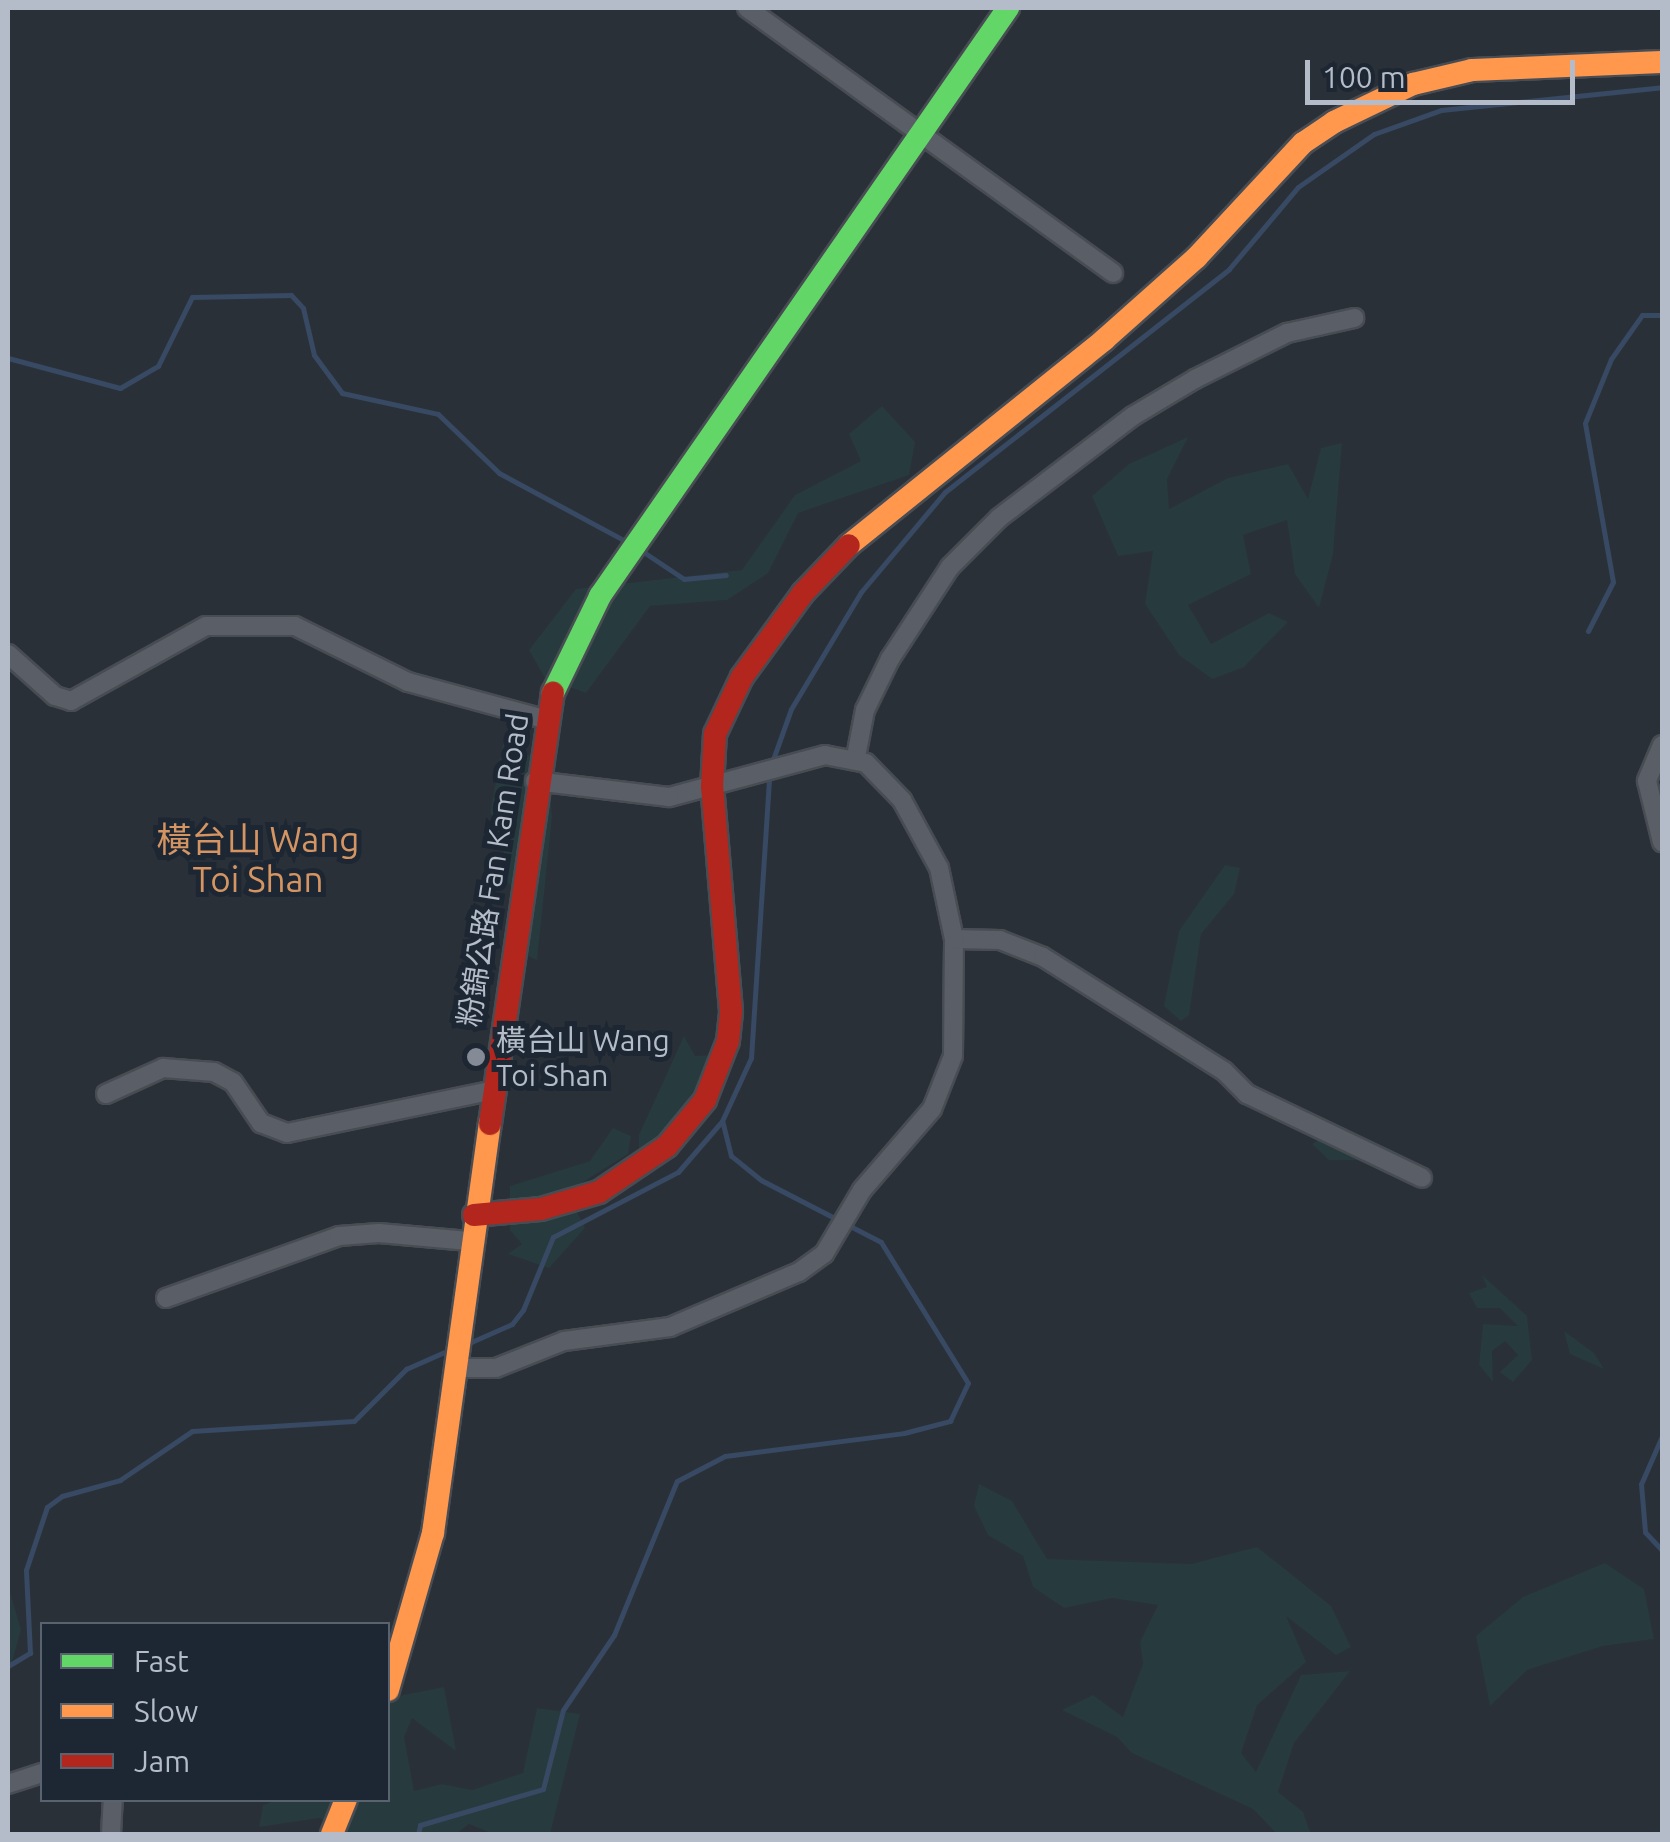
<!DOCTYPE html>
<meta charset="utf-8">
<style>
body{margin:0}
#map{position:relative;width:1670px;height:1842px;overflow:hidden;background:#2a3038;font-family:Ubuntu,"Noto Sans TC",sans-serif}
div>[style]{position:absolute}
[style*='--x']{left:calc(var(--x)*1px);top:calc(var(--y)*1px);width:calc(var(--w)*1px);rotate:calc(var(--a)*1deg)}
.green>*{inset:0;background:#273a3e}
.stream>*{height:5px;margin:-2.5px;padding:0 2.5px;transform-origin:2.5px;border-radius:2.5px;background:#384963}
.roads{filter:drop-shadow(2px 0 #484c53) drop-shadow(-2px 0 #484c53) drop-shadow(0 2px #484c53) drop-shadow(0 -2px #484c53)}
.street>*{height:18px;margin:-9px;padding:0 9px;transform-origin:9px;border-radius:9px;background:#5a5e66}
.fast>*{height:22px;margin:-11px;padding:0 11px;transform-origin:11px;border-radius:11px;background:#63d668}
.slow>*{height:22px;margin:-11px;padding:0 11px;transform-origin:11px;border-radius:11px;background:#ff974d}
.jam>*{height:22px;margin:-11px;padding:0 11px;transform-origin:11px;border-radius:11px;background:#b3261e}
.dots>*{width:28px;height:28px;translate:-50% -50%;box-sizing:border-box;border:5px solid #1d2633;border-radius:50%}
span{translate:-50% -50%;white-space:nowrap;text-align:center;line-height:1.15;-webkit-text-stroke:10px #1d2633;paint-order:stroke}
.street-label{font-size:30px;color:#b4bcc9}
.poi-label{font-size:30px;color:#b4bcc9}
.left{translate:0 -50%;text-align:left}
.quarter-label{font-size:35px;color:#d59563}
.frame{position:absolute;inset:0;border:10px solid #b4bcc9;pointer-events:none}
.legend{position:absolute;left:40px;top:1622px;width:350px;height:180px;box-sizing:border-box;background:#1d2633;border:2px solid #59626f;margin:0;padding:12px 18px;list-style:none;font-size:30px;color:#b4bcc9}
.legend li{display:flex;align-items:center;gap:20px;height:50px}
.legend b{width:50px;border:2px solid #59626f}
.scale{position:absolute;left:1305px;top:60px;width:270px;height:45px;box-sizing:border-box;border:5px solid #b4bcc9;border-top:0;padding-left:12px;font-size:30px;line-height:35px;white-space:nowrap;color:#b4bcc9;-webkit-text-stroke:8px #1d2633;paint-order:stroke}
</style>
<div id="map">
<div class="green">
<div style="clip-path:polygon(882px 406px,915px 442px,909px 475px,798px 513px,768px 573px,727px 600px,650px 606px,586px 693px,545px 678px,529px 650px,576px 589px,742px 570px,795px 495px,861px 461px,849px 434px)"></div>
<div style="clip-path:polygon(1188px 437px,1167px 479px,1169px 509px,1228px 478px,1288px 464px,1308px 499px,1321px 448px,1342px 443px,1333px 554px,1319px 608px,1295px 574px,1287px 520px,1243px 535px,1251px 574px,1188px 605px,1211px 644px,1269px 613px,1288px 622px,1244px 667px,1212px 679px,1179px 655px,1145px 604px,1153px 551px,1118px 556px,1092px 496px,1129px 464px)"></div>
<div style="clip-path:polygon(503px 744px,548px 764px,552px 817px,537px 960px,523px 954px,531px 898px,502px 879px,505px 830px,490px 813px)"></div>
<div style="clip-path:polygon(1225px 865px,1240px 868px,1234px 894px,1201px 934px,1189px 1015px,1181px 1021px,1164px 1006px,1179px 931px)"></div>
<div style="clip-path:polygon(684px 1036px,695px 1056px,716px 1055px,664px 1141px,639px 1154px,639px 1135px)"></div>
<div style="clip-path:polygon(613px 1128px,631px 1136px,628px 1154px,567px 1192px,585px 1228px,549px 1268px,508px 1254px,522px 1244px,510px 1230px,510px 1186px,590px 1161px)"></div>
<div style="clip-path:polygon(1322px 1138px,1351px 1144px,1361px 1160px,1329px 1160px,1312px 1144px)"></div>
<div style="clip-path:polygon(1482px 1275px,1527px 1316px,1532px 1360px,1513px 1382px,1500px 1372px,1518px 1355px,1505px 1341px,1492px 1351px,1493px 1382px,1479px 1365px,1483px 1324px,1518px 1326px,1500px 1308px,1477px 1308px,1469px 1293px,1487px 1287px)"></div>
<div style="clip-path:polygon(1564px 1331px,1594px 1353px,1604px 1369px,1570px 1354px)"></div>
<div style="clip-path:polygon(979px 1484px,1012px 1501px,1047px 1559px,1191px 1564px,1257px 1547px,1331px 1606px,1351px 1647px,1336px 1655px,1286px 1616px,1306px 1662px,1257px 1705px,1241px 1753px,1256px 1772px,1301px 1675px,1350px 1671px,1294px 1743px,1278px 1792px,1303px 1812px,1311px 1834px,1277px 1834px,1253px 1809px,1132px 1753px,1117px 1737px,1062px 1710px,1093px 1695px,1123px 1717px,1143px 1664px,1140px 1642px,1158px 1605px,1112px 1598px,1064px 1608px,1033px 1587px,1023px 1556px,988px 1535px,974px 1506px)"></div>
<div style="clip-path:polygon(1605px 1563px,1644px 1589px,1654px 1639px,1603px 1646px,1527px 1670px,1490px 1706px,1476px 1636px,1523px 1597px)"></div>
<div style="clip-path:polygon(8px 1585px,21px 1630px,8px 1676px)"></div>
<div style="clip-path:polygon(444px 1687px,456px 1751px,412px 1718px,404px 1737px,414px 1791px,442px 1784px,472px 1790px,523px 1773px,537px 1708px,580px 1714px,550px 1834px,493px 1834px,469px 1824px,456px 1834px,343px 1834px,320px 1818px,259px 1827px,263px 1805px,278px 1800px,388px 1800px,388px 1698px)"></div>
</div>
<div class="stream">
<div style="--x:8;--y:358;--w:116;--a:15"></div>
<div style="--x:120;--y:388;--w:44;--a:-30.1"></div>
<div style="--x:158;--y:366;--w:77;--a:-63.8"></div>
<div style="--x:192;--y:297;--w:99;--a:-1.2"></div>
<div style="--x:291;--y:295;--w:18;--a:47"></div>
<div style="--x:303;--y:308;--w:48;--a:76.8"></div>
<div style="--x:314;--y:355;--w:47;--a:53.6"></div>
<div style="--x:342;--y:393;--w:98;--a:12.3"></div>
<div style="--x:438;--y:414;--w:85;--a:44"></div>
<div style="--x:499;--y:473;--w:148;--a:28.3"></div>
<div style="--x:642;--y:551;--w:50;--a:33.7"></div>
<div style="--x:684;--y:579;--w:42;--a:-5.4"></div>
<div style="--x:1588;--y:631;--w:55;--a:-63"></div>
<div style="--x:1613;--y:582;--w:161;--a:-100"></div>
<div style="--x:1585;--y:423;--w:69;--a:-67.9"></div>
<div style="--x:1611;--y:359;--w:54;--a:-54.8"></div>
<div style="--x:1642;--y:315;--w:20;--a:0"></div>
<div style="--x:771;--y:765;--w:59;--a:-70.3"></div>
<div style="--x:791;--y:709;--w:136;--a:-59.1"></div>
<div style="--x:861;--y:592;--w:131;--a:-50"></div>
<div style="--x:945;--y:492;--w:361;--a:-38.1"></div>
<div style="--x:1229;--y:269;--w:107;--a:-49.9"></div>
<div style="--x:1298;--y:187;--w:93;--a:-34.9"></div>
<div style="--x:1374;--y:134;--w:71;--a:-19.7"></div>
<div style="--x:1441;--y:110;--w:222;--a:-5.9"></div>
<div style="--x:469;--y:1343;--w:47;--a:-23.8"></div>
<div style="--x:512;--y:1324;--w:18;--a:-52"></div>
<div style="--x:523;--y:1310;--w:79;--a:-67.7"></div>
<div style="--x:553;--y:1237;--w:141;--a:-27.5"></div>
<div style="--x:678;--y:1172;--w:67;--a:-49.2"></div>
<div style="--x:722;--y:1121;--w:69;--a:-65.3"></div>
<div style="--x:751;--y:1058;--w:283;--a:-86.3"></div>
<div style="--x:1662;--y:1436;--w:52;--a:113.6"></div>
<div style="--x:1641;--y:1484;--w:48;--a:85.2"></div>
<div style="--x:1645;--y:1532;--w:25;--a:47"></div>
<div style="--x:8;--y:1666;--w:26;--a:-31"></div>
<div style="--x:30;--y:1653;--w:83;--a:-92.8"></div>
<div style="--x:26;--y:1570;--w:66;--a:-71.6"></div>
<div style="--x:47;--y:1507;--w:19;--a:-36"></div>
<div style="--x:62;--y:1496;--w:60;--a:-15.4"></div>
<div style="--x:120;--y:1480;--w:87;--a:-34.2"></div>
<div style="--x:192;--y:1431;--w:162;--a:-3.5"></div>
<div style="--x:354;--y:1421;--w:74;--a:-45"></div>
<div style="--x:406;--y:1369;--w:47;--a:-23.8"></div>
<div style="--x:418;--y:1834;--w:9;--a:-77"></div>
<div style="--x:420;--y:1825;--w:128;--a:-16.3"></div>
<div style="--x:543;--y:1789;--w:81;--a:-75.8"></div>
<div style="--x:563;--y:1710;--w:91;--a:-55.8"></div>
<div style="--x:614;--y:1635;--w:166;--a:-67.8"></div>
<div style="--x:677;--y:1481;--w:54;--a:-27.5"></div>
<div style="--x:725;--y:1456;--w:180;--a:-7.3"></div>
<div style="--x:904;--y:1433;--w:48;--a:-14.6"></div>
<div style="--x:950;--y:1421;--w:42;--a:-64.7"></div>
<div style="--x:968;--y:1383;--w:166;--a:-121.7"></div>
<div style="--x:881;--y:1242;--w:135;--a:-152.7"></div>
<div style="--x:761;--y:1180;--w:38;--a:-141"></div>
<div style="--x:731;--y:1156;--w:36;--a:-104"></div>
</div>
<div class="roads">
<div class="street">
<div style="--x:747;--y:8;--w:452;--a:35.9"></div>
<div style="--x:8;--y:654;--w:63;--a:41.8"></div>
<div style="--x:55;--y:696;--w:17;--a:17"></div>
<div style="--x:71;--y:701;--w:154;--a:-29.1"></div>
<div style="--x:206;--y:626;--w:89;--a:0"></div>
<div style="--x:295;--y:626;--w:126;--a:26.4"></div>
<div style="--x:408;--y:682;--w:141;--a:15.2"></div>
<div style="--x:1662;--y:745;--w:39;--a:113"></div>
<div style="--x:1647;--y:781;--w:63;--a:76.2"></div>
<div style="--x:856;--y:757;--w:48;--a:-79.2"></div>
<div style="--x:865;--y:710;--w:57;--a:-63.9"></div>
<div style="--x:890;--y:659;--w:110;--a:-56.9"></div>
<div style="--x:950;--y:567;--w:69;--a:-45"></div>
<div style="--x:999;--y:518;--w:168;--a:-37.3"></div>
<div style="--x:1133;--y:416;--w:72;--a:-30.8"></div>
<div style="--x:1195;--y:379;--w:103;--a:-26.6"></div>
<div style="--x:1287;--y:333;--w:69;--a:-12.6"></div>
<div style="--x:954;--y:939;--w:46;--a:1.2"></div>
<div style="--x:1000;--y:940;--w:46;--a:21.6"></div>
<div style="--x:1043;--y:957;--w:214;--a:32.2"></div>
<div style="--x:1224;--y:1071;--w:33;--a:45"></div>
<div style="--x:1247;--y:1094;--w:194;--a:25.6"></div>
<div style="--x:106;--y:1094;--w:63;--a:-24.5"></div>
<div style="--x:163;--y:1068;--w:51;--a:4.5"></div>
<div style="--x:214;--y:1072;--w:21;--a:28"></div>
<div style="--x:233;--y:1082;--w:50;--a:55.7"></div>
<div style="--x:261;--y:1123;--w:28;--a:21"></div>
<div style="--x:287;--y:1133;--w:207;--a:-11.7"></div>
<div style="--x:166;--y:1298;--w:184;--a:-19.7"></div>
<div style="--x:339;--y:1236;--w:40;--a:-4.3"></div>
<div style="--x:379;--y:1233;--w:90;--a:5.1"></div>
<div style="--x:458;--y:1368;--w:38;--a:0"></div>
<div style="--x:496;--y:1368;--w:73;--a:-21.7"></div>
<div style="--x:564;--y:1341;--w:107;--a:-7.5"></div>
<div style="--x:670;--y:1327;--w:140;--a:-23.1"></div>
<div style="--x:799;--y:1272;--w:31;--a:-36"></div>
<div style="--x:824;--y:1254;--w:74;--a:-59.3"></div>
<div style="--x:862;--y:1190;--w:107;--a:-49.2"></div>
<div style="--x:932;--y:1109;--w:57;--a:-68.4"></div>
<div style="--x:953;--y:1056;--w:117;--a:-89.5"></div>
<div style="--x:954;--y:939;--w:73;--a:-101.9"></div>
<div style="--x:939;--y:868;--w:77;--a:-118.6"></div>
<div style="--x:902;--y:800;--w:52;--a:-134.2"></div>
<div style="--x:866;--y:763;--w:42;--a:-169"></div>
<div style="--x:825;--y:755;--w:162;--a:164.9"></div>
<div style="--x:669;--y:797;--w:135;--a:-173.2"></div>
<div style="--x:8;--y:1784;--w:36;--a:-18"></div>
<div style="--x:111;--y:1834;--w:34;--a:-87"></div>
</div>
<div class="fast">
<div style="--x:553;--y:693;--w:108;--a:-64.1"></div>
<div style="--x:600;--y:596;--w:716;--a:-55.24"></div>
</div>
<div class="slow">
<div style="--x:849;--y:545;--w:329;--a:-38.8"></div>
<div style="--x:1105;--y:339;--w:122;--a:-41.7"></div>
<div style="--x:1196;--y:258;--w:157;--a:-47.1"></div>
<div style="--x:1303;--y:143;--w:37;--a:-34"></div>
<div style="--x:1334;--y:122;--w:88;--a:-25.7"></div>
<div style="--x:1413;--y:84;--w:61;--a:-13.3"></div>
<div style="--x:1472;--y:70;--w:190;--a:-2.4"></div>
<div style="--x:388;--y:1690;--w:163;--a:-74"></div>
<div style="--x:433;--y:1533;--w:413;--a:-82.1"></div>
<div style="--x:332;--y:1834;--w:37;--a:-68"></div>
</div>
<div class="jam">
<div style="--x:490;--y:1124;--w:436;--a:-81.7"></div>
<div style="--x:474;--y:1215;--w:67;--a:-5.1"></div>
<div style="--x:541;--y:1209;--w:60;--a:-16.3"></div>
<div style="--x:599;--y:1192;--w:82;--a:-34.1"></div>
<div style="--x:667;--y:1146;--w:60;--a:-50.4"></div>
<div style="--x:705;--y:1100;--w:63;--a:-68.7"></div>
<div style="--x:728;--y:1041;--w:30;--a:-84"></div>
<div style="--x:731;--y:1011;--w:225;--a:-94.8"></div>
<div style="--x:712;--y:787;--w:53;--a:-86.8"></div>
<div style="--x:715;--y:734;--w:63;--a:-64.7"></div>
<div style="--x:742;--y:677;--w:104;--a:-54"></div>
<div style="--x:803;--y:593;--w:66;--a:-46.2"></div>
</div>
</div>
<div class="dots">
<div style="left:476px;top:1057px;background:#848b96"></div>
</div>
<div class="street-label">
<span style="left:493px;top:870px;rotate:-81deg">粉錦公路 Fan Kam Road</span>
</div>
<div class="poi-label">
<span class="left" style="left:496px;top:1057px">橫台山 Wang<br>Toi Shan</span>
</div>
<div class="quarter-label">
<span style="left:258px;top:859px">橫台山 Wang<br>Toi Shan</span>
</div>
<div class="frame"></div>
<ul class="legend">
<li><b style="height:12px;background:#63d668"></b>Fast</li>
<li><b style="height:12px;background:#ff974d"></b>Slow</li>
<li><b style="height:12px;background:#b3261e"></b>Jam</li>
</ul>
<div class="scale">100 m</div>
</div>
